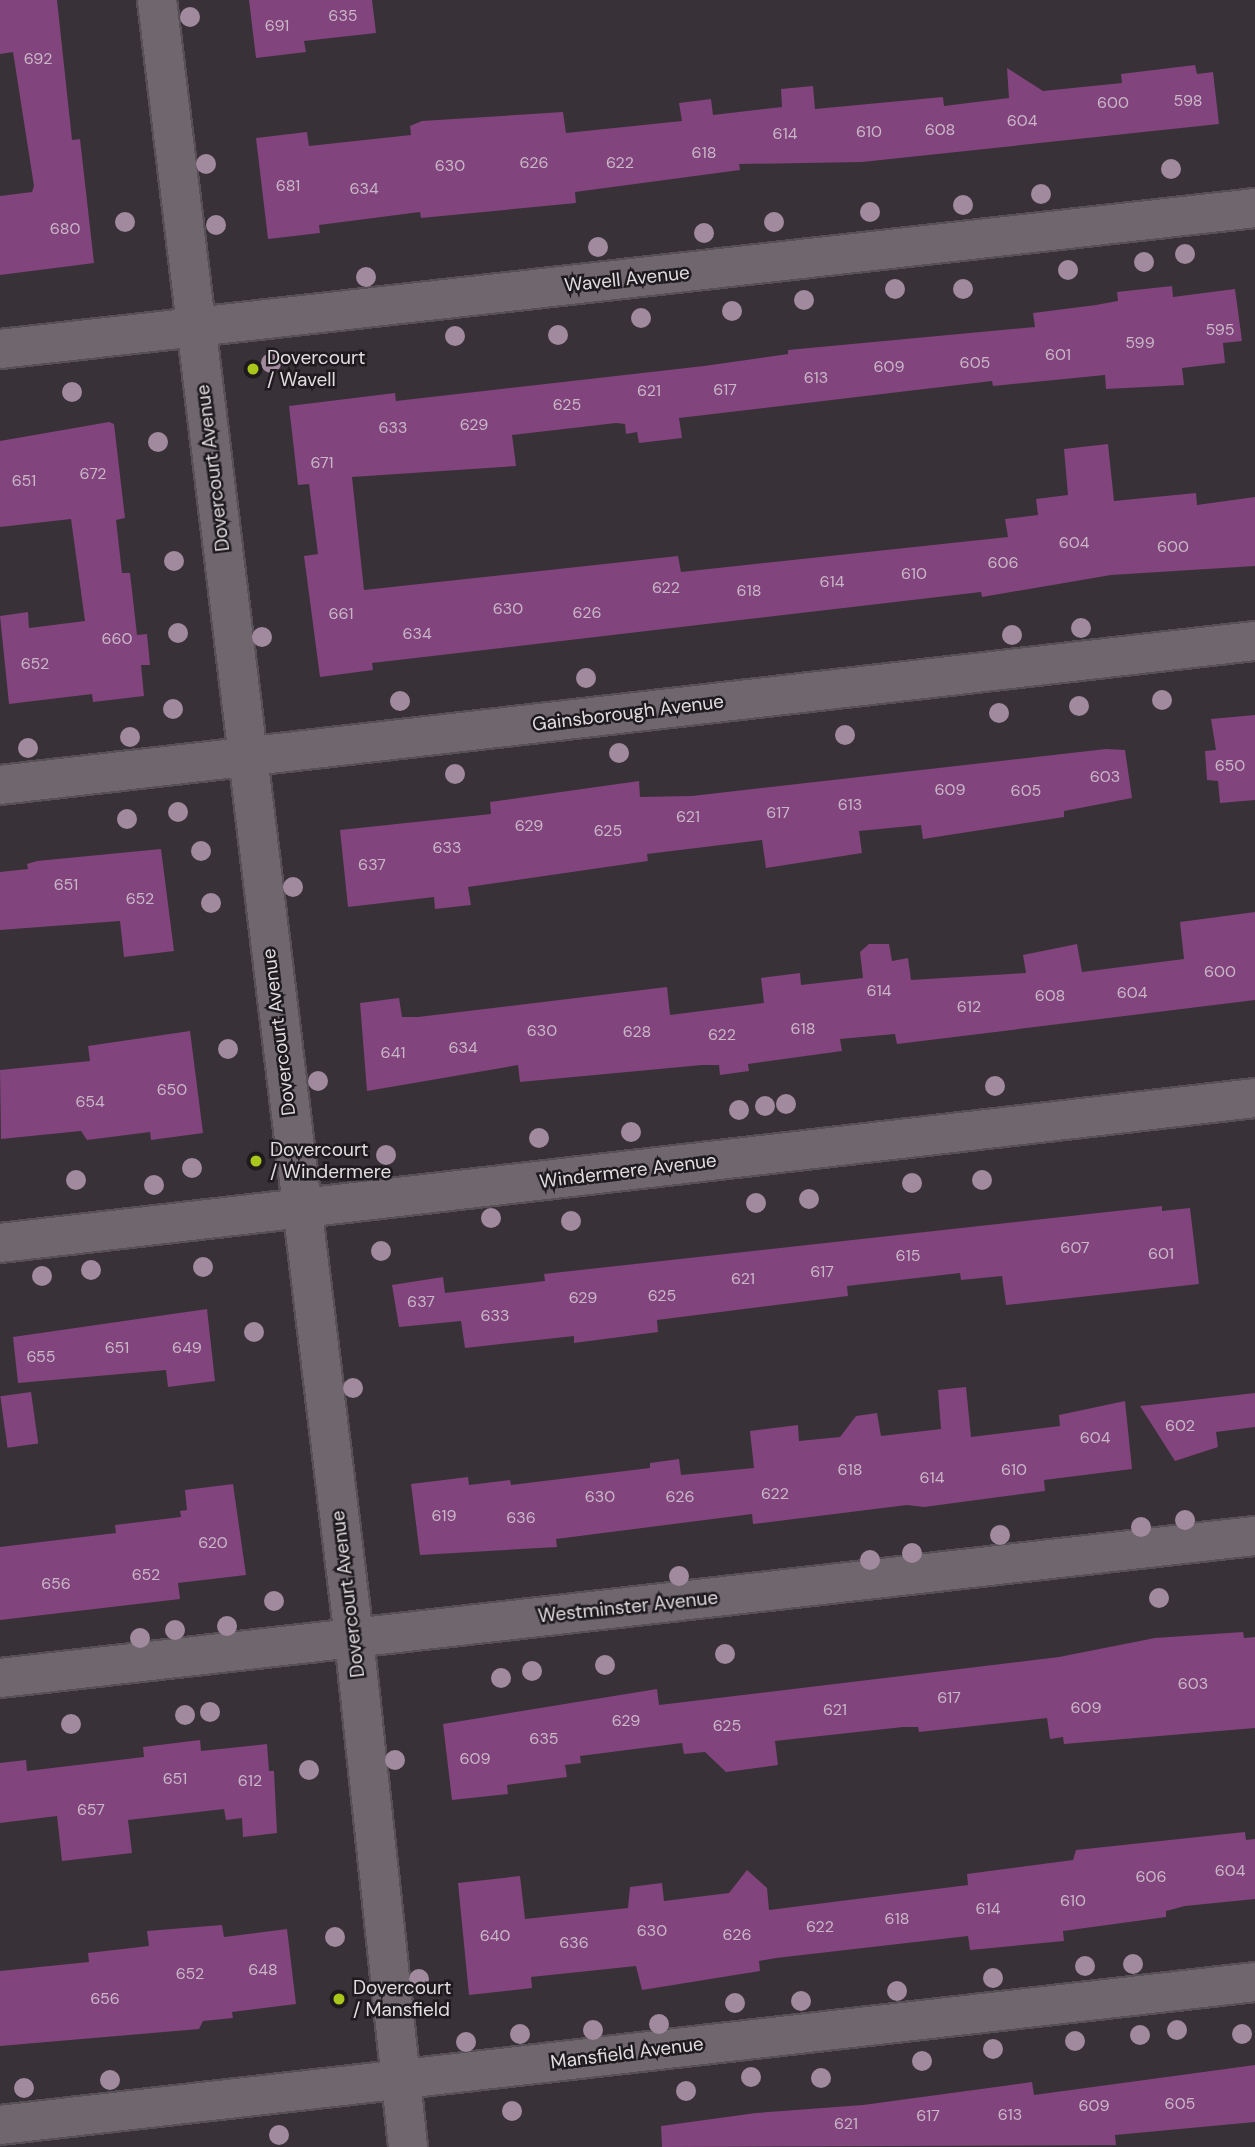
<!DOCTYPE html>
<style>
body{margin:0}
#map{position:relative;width:1255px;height:2147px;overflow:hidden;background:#393138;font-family:"DM Sans",sans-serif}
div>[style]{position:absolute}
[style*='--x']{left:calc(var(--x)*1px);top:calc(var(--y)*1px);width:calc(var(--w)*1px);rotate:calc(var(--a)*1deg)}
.building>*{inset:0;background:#81447c;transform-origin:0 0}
.roads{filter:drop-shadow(2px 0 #575056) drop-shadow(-2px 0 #575056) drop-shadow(0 2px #575056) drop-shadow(0 -2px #575056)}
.street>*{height:38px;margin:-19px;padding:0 19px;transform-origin:19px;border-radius:19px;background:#6f666e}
.secondary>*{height:38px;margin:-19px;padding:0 19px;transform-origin:19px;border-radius:19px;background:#6f666e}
.trees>*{width:20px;height:20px;margin:-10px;border-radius:50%;background:#a18a9e}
.dots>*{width:19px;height:19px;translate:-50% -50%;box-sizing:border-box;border:4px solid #1e1a1e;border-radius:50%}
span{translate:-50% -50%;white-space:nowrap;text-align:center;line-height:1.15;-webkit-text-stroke:5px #1e1a1e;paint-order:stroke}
.number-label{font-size:16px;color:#c9b6c7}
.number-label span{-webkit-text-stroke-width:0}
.street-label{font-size:19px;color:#e1dce0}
.poi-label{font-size:19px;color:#e1dce0}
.left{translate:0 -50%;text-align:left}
</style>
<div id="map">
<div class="building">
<div style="clip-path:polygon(0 0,57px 0,72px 140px,80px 139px,94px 263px,0 275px,0 196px,32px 192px,34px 186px,13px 52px,0 54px)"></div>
<div style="clip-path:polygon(249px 0,372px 0,376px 33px,304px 41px,306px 52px,256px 58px)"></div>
<div style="clip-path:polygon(1195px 65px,1197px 74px,1213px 72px,1219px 124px,862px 162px,739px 164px,740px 170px,575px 192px,576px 203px,421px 218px,420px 212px,319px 225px,320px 233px,268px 239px,256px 138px,307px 132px,309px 146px,411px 135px,410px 126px,422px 121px,563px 112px,566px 133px,682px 121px,679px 103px,711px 99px,713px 115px,782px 107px,781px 89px,813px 86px,815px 109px,943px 97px,944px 106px,1009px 98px,1007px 68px,1043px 91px,1122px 83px,1121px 74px)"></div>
<div style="clip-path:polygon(1172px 286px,1173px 297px,1235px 289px,1242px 341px,1223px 343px,1225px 363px,1182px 368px,1184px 385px,1106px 389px,1105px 375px,993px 386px,992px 381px,679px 418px,682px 438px,639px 443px,637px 432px,626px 434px,625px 424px,616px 423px,512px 435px,516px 466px,352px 477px,364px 590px,678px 556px,681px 572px,1008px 537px,1005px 519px,1038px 515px,1036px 499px,1068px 495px,1064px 449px,1108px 444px,1114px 501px,1196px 493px,1197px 505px,1255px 497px,1255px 566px,1111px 575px,982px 597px,981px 592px,372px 663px,373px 670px,320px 677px,304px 556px,318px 554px,309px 484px,298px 485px,289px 406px,395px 393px,396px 401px,704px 366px,788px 354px,788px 350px,1035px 327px,1033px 313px,1096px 305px,1118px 301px,1117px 292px)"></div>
<div style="clip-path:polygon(109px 422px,114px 424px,125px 518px,116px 520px,122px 573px,130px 573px,137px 635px,147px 634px,150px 665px,141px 665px,144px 696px,93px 702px,92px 694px,9px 704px,0 616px,28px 612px,29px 628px,85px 621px,71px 519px,0 527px,0 441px)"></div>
<div style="clip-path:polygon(1255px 715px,1255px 800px,1220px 803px,1218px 781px,1207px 780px,1205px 751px,1216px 750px,1211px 719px)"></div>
<div style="clip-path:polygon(1106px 749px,1125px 750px,1132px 798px,1064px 811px,1064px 817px,923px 839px,921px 825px,859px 831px,862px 853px,766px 868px,762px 840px,647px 854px,648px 861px,468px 887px,471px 905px,435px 909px,434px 897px,348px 907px,340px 830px,491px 814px,490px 802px,639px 781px,640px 797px,692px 796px)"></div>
<div style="clip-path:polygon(161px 849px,174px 951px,124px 957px,120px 921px,0 930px,0 872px,28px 869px,27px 864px,37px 861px)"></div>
<div style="clip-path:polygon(1255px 912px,1255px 1000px,897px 1044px,895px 1034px,840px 1039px,842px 1051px,748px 1064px,749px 1071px,720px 1075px,719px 1065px,702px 1065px,520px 1082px,518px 1065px,367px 1091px,360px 1003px,399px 998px,402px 1017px,418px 1017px,667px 987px,670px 1015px,764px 1003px,761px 978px,800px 973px,801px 985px,863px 978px,860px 952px,869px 944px,889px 944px,892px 961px,908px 958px,911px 980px,1026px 973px,1023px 955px,1077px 944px,1082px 972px,1184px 959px,1180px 922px)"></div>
<div style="clip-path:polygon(190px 1031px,203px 1133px,151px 1140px,150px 1132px,87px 1140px,81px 1131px,1px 1139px,0 1070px,90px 1061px,88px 1046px)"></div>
<div style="clip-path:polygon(1162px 1206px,1162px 1211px,1190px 1208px,1199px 1284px,1006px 1305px,1002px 1276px,961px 1280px,960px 1273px,847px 1286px,848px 1296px,657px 1320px,658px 1332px,574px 1343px,574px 1336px,465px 1348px,461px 1321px,399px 1327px,392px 1285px,443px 1277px,445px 1293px,545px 1281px,544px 1274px)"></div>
<div style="clip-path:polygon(207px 1309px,215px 1381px,168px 1387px,166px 1370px,18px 1383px,13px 1337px)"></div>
<div style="clip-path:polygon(966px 1387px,971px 1437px,1060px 1426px,1059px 1415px,1125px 1401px,1132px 1469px,1044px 1480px,1045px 1491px,924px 1507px,907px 1505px,753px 1524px,752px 1514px,556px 1539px,557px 1547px,420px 1555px,411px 1484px,468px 1477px,469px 1485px,510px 1480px,511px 1485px,650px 1468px,650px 1463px,679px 1459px,681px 1475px,754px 1468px,750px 1431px,798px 1425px,799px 1441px,840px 1437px,856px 1416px,877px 1413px,881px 1436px,941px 1429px,938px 1390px)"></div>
<div style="left:31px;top:1392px;width:52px;height:31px;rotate:82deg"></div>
<div style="clip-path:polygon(1255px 1393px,1255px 1427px,1216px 1432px,1218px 1447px,1175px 1461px,1140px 1406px)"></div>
<div style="clip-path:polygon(233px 1484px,246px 1575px,178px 1583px,180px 1599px,0 1620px,0 1547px,116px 1533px,115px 1525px,181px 1517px,180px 1511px,187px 1510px,185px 1490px)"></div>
<div style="clip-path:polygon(1243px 1632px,1244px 1638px,1255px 1637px,1255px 1728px,1064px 1744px,1063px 1737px,1050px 1739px,1047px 1718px,919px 1732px,918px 1727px,903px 1727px,775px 1741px,778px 1765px,726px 1772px,705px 1752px,684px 1754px,682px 1743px,580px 1756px,581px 1763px,565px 1765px,567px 1777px,507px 1785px,508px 1794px,452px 1800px,443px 1724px,657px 1689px,659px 1705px,1059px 1657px,1155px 1638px)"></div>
<div style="clip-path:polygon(200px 1740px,201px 1751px,267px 1744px,269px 1771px,274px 1771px,277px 1833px,243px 1837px,242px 1818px,226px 1820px,224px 1809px,128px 1820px,132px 1853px,62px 1861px,57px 1816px,0 1823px,0 1763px,26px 1760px,27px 1771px,144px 1757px,143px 1747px)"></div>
<div style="clip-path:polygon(1245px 1832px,1246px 1840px,1255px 1839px,1255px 1899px,1185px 1906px,1166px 1911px,1166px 1917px,1063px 1931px,1064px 1941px,970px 1950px,968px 1936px,776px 1958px,759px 1961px,760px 1971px,642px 1990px,636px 1966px,531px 1977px,532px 1988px,469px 1995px,458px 1883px,520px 1876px,525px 1919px,628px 1908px,630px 1887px,662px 1883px,664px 1901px,729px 1893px,747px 1870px,767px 1888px,769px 1910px,968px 1885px,967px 1874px,1073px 1860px,1076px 1850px)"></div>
<div style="clip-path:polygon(222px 1925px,224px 1937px,287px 1929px,296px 2004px,232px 2012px,233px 2018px,203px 2021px,199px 2029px,0 2046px,0 1971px,89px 1962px,88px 1953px,149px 1946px,147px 1931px)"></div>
<div style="clip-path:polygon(1255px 2065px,1255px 2122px,1115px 2135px,1116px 2145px,662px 2147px,661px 2126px,756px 2113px,863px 2105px,1032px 2082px,1034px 2095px)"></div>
</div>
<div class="roads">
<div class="street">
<div style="--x:0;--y:349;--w:1263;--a:-6.41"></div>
<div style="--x:0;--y:785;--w:1263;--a:-6.55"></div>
<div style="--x:0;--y:1243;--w:1263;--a:-6.59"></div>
<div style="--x:0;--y:1678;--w:1263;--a:-6.46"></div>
<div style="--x:0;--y:2125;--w:1263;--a:-6.5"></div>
</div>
<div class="secondary">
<div style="--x:157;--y:0;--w:1650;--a:83.14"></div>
<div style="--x:354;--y:1638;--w:512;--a:83.94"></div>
</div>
</div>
<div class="trees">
<div style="left:190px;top:17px"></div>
<div style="left:206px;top:164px"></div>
<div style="left:1171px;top:169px"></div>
<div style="left:1041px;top:194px"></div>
<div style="left:963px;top:205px"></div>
<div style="left:870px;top:212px"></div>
<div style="left:125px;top:222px"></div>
<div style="left:774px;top:222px"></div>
<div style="left:216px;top:225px"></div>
<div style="left:704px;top:233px"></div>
<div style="left:598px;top:247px"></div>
<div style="left:1185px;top:254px"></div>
<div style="left:1144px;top:262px"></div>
<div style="left:1068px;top:270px"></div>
<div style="left:366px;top:277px"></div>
<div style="left:895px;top:289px"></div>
<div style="left:963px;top:289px"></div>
<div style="left:804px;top:300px"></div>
<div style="left:732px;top:311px"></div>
<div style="left:641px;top:318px"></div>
<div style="left:558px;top:335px"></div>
<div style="left:455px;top:336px"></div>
<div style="left:271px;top:363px"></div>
<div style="left:72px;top:392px"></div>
<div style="left:158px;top:442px"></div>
<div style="left:174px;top:561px"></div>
<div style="left:1081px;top:628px"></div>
<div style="left:178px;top:633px"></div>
<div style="left:1012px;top:635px"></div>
<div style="left:262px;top:637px"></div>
<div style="left:586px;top:678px"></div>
<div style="left:1162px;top:700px"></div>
<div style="left:400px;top:701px"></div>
<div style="left:1079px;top:706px"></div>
<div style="left:173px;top:709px"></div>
<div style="left:999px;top:713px"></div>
<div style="left:845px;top:735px"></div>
<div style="left:130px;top:737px"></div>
<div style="left:28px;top:748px"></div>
<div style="left:619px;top:753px"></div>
<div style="left:455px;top:774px"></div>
<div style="left:178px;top:812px"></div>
<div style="left:127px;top:819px"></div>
<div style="left:201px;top:851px"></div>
<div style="left:293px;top:887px"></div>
<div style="left:211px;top:903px"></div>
<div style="left:228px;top:1049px"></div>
<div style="left:318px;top:1081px"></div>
<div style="left:995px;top:1086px"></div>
<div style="left:786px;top:1104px"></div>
<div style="left:765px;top:1106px"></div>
<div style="left:739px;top:1110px"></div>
<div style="left:631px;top:1132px"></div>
<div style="left:539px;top:1138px"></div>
<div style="left:386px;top:1155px"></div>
<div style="left:192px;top:1168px"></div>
<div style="left:76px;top:1180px"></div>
<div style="left:982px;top:1180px"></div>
<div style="left:912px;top:1183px"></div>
<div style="left:154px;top:1185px"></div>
<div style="left:809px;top:1199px"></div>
<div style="left:756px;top:1203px"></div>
<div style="left:491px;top:1218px"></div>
<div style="left:571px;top:1221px"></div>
<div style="left:381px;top:1251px"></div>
<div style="left:203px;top:1267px"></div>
<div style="left:91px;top:1270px"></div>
<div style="left:42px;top:1276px"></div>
<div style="left:254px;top:1332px"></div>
<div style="left:353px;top:1388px"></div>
<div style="left:1185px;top:1520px"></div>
<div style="left:1141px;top:1527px"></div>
<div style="left:1000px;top:1535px"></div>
<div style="left:912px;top:1553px"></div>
<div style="left:870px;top:1560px"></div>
<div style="left:679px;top:1576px"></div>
<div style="left:1159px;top:1598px"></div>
<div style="left:274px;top:1601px"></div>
<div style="left:227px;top:1626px"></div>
<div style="left:175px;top:1630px"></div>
<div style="left:140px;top:1638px"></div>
<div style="left:725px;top:1654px"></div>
<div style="left:605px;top:1665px"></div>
<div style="left:532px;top:1671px"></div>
<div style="left:501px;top:1678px"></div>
<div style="left:210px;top:1712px"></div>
<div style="left:185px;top:1715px"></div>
<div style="left:71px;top:1724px"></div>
<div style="left:395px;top:1760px"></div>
<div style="left:309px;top:1770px"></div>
<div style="left:335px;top:1937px"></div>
<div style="left:1133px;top:1964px"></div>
<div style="left:1085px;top:1966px"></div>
<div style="left:993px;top:1978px"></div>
<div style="left:419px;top:1979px"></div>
<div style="left:897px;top:1991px"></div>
<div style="left:801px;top:2001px"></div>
<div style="left:735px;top:2003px"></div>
<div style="left:659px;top:2024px"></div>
<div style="left:593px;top:2030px"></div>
<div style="left:1177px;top:2030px"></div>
<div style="left:520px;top:2034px"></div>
<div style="left:1242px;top:2034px"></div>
<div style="left:1140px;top:2035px"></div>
<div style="left:1075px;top:2041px"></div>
<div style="left:466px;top:2042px"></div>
<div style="left:993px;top:2049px"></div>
<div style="left:922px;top:2061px"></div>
<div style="left:751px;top:2077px"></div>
<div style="left:821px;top:2078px"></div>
<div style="left:110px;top:2080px"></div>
<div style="left:24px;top:2088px"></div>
<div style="left:686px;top:2091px"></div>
<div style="left:512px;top:2111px"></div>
<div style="left:279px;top:2135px"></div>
</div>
<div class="dots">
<div style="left:253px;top:369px;background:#a9c71b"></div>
<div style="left:256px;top:1161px;background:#a9c71b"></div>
<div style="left:339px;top:1999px;background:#a9c71b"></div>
</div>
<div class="number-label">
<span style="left:343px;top:16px">635</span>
<span style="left:277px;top:26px">691</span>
<span style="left:38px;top:59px">692</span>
<span style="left:1188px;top:101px">598</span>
<span style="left:1113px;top:103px">600</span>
<span style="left:1022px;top:121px">604</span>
<span style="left:940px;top:130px">608</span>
<span style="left:869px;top:132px">610</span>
<span style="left:785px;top:134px">614</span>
<span style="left:704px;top:153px">618</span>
<span style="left:534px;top:163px">626</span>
<span style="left:620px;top:163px">622</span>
<span style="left:450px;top:166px">630</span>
<span style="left:288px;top:186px">681</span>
<span style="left:364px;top:189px">634</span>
<span style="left:65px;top:229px">680</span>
<span style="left:1220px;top:330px">595</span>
<span style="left:1140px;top:343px">599</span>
<span style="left:1058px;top:355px">601</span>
<span style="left:975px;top:363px">605</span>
<span style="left:889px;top:367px">609</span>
<span style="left:816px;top:378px">613</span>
<span style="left:725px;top:390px">617</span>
<span style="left:649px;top:391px">621</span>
<span style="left:567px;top:405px">625</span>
<span style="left:474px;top:425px">629</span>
<span style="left:393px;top:428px">633</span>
<span style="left:322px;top:463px">671</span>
<span style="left:93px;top:474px">672</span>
<span style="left:24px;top:481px">651</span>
<span style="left:1074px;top:543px">604</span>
<span style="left:1173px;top:547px">600</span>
<span style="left:1003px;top:563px">606</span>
<span style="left:914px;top:574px">610</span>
<span style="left:832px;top:582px">614</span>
<span style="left:666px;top:588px">622</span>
<span style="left:749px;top:591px">618</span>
<span style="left:508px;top:609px">630</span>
<span style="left:587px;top:613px">626</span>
<span style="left:341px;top:614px">661</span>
<span style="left:417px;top:634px">634</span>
<span style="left:117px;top:639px">660</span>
<span style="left:35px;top:664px">652</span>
<span style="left:1230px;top:766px">650</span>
<span style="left:1105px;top:777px">603</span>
<span style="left:950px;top:790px">609</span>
<span style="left:1026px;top:791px">605</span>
<span style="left:850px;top:805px">613</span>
<span style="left:778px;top:813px">617</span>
<span style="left:688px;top:817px">621</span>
<span style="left:529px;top:826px">629</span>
<span style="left:608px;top:831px">625</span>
<span style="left:447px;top:848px">633</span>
<span style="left:372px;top:865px">637</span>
<span style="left:66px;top:885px">651</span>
<span style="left:140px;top:899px">652</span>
<span style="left:1220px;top:972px">600</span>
<span style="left:879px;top:991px">614</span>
<span style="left:1132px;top:993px">604</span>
<span style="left:1050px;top:996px">608</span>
<span style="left:969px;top:1007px">612</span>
<span style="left:803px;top:1029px">618</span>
<span style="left:542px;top:1031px">630</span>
<span style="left:637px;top:1032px">628</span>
<span style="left:722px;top:1035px">622</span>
<span style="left:463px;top:1048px">634</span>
<span style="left:393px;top:1053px">641</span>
<span style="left:172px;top:1090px">650</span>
<span style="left:90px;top:1102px">654</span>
<span style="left:1075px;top:1248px">607</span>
<span style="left:1161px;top:1254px">601</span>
<span style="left:908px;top:1256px">615</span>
<span style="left:822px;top:1272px">617</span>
<span style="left:743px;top:1279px">621</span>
<span style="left:662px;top:1296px">625</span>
<span style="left:583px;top:1298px">629</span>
<span style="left:421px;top:1302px">637</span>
<span style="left:495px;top:1316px">633</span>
<span style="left:117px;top:1348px">651</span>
<span style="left:187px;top:1348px">649</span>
<span style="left:41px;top:1357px">655</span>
<span style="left:1180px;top:1426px">602</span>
<span style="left:1095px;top:1438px">604</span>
<span style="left:850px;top:1470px">618</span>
<span style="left:1014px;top:1470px">610</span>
<span style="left:932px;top:1478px">614</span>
<span style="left:775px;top:1494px">622</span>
<span style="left:600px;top:1497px">630</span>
<span style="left:680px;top:1497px">626</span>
<span style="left:444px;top:1516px">619</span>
<span style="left:521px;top:1518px">636</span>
<span style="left:213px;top:1543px">620</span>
<span style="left:146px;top:1575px">652</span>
<span style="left:56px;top:1584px">656</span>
<span style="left:1193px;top:1684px">603</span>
<span style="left:949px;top:1698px">617</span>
<span style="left:1086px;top:1708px">609</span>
<span style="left:835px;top:1710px">621</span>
<span style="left:626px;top:1721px">629</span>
<span style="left:727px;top:1726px">625</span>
<span style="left:544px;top:1739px">635</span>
<span style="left:475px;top:1759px">609</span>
<span style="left:175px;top:1779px">651</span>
<span style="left:250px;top:1781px">612</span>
<span style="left:91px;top:1810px">657</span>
<span style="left:1230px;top:1871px">604</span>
<span style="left:1151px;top:1877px">606</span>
<span style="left:1073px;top:1901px">610</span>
<span style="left:988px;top:1909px">614</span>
<span style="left:897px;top:1919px">618</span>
<span style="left:820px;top:1927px">622</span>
<span style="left:652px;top:1931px">630</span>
<span style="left:737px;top:1935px">626</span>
<span style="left:495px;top:1936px">640</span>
<span style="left:574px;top:1943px">636</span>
<span style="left:263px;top:1970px">648</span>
<span style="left:190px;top:1974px">652</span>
<span style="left:105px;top:1999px">656</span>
<span style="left:1180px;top:2104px">605</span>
<span style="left:1094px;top:2106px">609</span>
<span style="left:1010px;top:2115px">613</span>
<span style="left:928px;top:2116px">617</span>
<span style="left:846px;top:2124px">621</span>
</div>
<div class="street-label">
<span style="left:627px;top:279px;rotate:-6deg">Wavell Avenue</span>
<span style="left:213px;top:468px;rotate:-97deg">Dovercourt Avenue</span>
<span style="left:628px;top:713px;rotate:-7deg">Gainsborough Avenue</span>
<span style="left:279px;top:1032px;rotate:-97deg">Dovercourt Avenue</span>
<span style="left:628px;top:1171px;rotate:-7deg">Windermere Avenue</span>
<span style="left:348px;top:1594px;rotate:-97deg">Dovercourt Avenue</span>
<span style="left:628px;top:1607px;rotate:-6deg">Westminster Avenue</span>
<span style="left:627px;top:2053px;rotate:-7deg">Mansfield Avenue</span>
</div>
<div class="poi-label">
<span class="left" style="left:267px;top:369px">Dovercourt<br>/ Wavell</span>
<span class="left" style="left:270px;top:1161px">Dovercourt<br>/ Windermere</span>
<span class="left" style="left:353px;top:1999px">Dovercourt<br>/ Mansfield</span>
</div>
</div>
